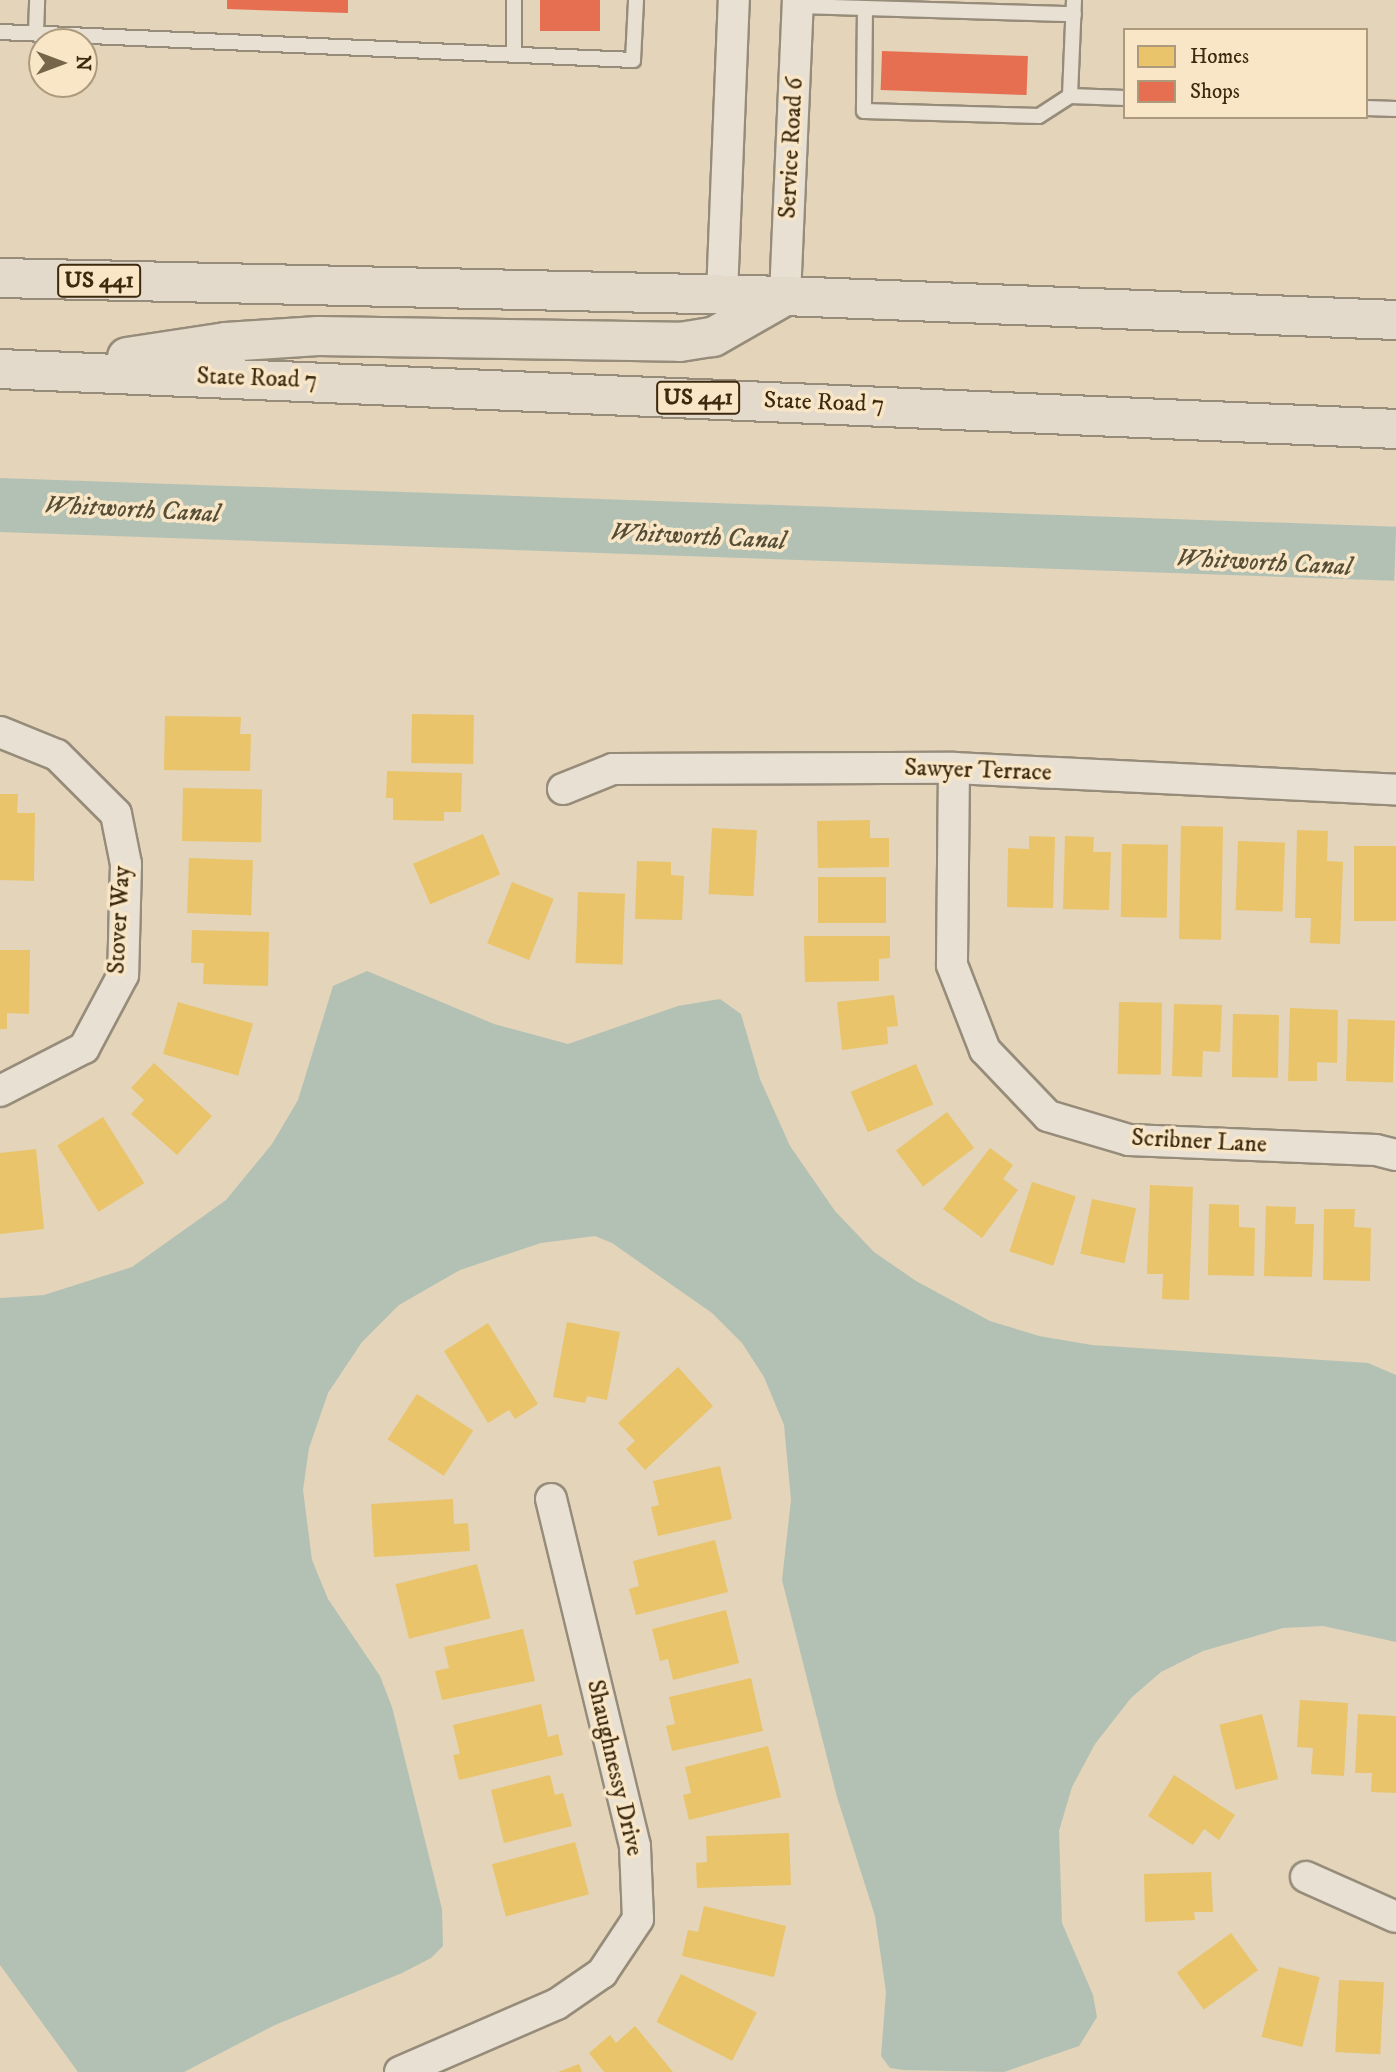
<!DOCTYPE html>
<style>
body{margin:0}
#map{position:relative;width:1396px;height:2072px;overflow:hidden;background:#e3d4ba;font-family:"IM FELL DW Pica",serif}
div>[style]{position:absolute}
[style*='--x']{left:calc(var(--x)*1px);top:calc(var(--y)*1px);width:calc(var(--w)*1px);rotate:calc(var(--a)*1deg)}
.water>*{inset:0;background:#b3c1b4;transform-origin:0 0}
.homes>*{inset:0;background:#e9c46a;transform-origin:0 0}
.shops>*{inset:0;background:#e76f51;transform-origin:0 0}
.roads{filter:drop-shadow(2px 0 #978c7a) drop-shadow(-2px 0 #978c7a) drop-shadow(0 2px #978c7a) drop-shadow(0 -2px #978c7a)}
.lane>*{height:14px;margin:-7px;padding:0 7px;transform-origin:7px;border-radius:7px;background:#e7e0d3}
.street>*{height:30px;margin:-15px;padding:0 15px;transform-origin:15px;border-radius:15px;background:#e7e0d3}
.primary>*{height:38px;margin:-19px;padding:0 19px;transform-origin:19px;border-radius:19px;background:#e3dacb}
span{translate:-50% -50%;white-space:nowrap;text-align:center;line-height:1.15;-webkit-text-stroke:7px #f8e6c7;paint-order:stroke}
.shield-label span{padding:2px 5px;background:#f8e6c7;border:2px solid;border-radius:5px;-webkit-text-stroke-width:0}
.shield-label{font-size:23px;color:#3d290d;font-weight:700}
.street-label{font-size:24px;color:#3d290d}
.water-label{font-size:26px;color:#554d36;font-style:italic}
.legend{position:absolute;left:1123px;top:28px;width:245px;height:91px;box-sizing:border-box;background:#f8e6c7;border:2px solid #ad9a7d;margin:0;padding:9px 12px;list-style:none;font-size:21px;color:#3d290d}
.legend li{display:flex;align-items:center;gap:14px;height:35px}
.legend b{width:35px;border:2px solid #ad9a7d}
.north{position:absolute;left:28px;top:28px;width:70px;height:70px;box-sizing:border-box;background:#f8e6c7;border:2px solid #ad9a7d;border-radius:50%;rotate:90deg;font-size:19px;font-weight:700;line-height:28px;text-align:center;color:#3d290d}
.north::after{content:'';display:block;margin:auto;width:24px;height:32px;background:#77654a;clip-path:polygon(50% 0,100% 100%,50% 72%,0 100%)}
</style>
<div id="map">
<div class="water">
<div style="left:0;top:478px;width:1397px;height:54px;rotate:2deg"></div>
<div style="clip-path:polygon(367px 971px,494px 1024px,568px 1044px,678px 1006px,720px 999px,741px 1014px,760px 1079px,790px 1146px,835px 1211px,874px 1252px,916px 1281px,990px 1321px,1039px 1336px,1092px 1345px,1368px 1363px,1396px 1375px,1396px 1642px,1323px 1626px,1283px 1628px,1203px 1651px,1161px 1672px,1131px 1698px,1095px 1744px,1072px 1787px,1059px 1831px,1062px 1923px,1093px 1995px,1097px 2017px,1079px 2046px,1004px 2072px,903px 2070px,890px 2068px,881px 2056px,886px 1992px,875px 1916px,837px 1797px,782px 1580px,791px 1500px,784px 1425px,764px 1377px,742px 1343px,712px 1313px,612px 1243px,595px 1236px,541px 1243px,460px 1270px,399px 1305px,362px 1342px,328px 1393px,309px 1448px,303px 1490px,312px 1560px,328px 1599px,380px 1676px,392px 1707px,442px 1909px,443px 1946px,431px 1958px,402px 1973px,275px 2025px,184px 2072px,78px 2072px,0 1965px,0 1298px,44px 1295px,132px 1267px,226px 1200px,272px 1144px,298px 1100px,333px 986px)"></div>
</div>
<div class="homes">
<div style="left:412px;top:714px;width:62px;height:49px;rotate:1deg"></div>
<div style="clip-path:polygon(165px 716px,241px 717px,240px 734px,251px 734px,250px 771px,164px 770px)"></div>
<div style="clip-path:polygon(387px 771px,462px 773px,461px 812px,444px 812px,444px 821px,393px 820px,393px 798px,386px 798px)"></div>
<div style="left:183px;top:788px;width:79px;height:53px;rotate:1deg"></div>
<div style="clip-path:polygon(0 794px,18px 794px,17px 813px,35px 813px,34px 881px,0 880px)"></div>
<div style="clip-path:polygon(870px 820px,870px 838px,889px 838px,889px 867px,818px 868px,817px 821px)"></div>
<div style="left:1181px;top:826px;width:42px;height:113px;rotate:1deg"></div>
<div style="left:712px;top:828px;width:45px;height:66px;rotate:3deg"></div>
<div style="clip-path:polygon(1297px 830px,1328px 831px,1327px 861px,1343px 862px,1340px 944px,1310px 943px,1311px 918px,1295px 918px)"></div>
<div style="left:483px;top:834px;width:44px;height:76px;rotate:67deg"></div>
<div style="clip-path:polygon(1029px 836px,1055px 837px,1053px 908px,1007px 907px,1008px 848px,1029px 849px)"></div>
<div style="clip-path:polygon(1065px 836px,1094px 837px,1093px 852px,1111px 852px,1109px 910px,1063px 909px)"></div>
<div style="left:1238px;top:841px;width:47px;height:69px;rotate:2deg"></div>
<div style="left:1122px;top:844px;width:46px;height:73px;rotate:1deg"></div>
<div style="left:1354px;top:846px;width:42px;height:75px"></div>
<div style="left:189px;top:858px;width:64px;height:55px;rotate:2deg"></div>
<div style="clip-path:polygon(637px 861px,671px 862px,671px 875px,684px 876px,682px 920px,635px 919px)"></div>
<div style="left:886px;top:877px;width:46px;height:68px;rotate:90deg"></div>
<div style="left:512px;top:882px;width:45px;height:66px;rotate:22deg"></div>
<div style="left:578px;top:892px;width:47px;height:71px;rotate:2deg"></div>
<div style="clip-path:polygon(192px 930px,269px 932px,268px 986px,203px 984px,204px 963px,191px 963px)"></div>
<div style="clip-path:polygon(804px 936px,890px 936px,890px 958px,879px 959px,879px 981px,805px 982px)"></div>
<div style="clip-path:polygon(0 950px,30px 950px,29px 1014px,7px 1013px,7px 1029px,0 1029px)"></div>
<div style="clip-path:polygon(894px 995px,898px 1026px,887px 1027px,888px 1044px,842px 1050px,837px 1002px)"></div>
<div style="left:178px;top:1002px;width:78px;height:54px;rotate:16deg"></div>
<div style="left:1119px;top:1002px;width:43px;height:72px;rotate:1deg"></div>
<div style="clip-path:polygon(1174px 1004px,1222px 1005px,1220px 1052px,1203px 1051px,1202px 1077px,1172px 1076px)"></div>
<div style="clip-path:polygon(1290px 1008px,1338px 1010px,1337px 1063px,1317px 1062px,1317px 1081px,1288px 1081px)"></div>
<div style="left:1233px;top:1014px;width:46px;height:63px;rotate:1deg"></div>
<div style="left:1348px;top:1019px;width:47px;height:62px;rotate:2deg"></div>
<div style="clip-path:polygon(154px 1063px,212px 1116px,177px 1155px,131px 1114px,144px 1100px,131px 1088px)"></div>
<div style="left:916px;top:1064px;width:44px;height:71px;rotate:67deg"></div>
<div style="left:947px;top:1112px;width:45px;height:64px;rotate:53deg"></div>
<div style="left:103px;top:1117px;width:78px;height:54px;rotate:58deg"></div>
<div style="clip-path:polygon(990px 1148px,1013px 1165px,1003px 1179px,1018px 1190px,982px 1238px,943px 1209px)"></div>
<div style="clip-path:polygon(36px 1149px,44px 1229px,0 1234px,0 1153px)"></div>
<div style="left:1032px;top:1182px;width:46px;height:73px;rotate:18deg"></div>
<div style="clip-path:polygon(1150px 1185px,1193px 1187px,1189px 1300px,1162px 1299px,1163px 1274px,1147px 1274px)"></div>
<div style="left:1092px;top:1199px;width:45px;height:56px;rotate:12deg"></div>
<div style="clip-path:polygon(1209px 1204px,1239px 1205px,1239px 1227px,1255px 1228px,1254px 1276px,1208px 1275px)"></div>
<div style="clip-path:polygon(1266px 1206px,1296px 1207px,1295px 1224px,1314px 1224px,1312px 1277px,1264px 1276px)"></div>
<div style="clip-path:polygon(1324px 1209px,1355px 1209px,1354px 1227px,1371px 1228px,1370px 1281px,1323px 1280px)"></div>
<div style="clip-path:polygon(567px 1322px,620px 1332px,607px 1400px,587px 1396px,585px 1403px,553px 1397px)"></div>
<div style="clip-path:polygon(488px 1323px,538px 1404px,515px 1419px,509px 1410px,488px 1423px,444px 1351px)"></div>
<div style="clip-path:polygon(678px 1367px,713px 1406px,645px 1470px,626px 1449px,635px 1441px,618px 1423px)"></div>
<div style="left:417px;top:1394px;width:67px;height:54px;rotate:33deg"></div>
<div style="clip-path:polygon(720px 1466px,732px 1519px,658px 1536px,651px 1507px,659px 1505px,653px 1481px)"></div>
<div style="clip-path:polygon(453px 1499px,454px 1524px,468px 1523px,470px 1551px,374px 1557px,371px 1504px)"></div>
<div style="clip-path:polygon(715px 1540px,728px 1592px,636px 1615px,629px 1589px,639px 1586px,633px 1561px)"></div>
<div style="left:477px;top:1564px;width:56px;height:84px;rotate:76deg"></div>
<div style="clip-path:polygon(726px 1610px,739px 1663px,673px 1680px,668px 1659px,660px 1661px,652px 1629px)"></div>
<div style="clip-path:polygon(523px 1629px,535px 1681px,442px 1700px,435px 1671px,449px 1668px,444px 1647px)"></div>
<div style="clip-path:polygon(751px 1678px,763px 1731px,672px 1751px,666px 1726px,675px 1724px,669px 1697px)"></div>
<div style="clip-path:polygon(1300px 1700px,1348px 1703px,1344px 1776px,1311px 1774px,1313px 1748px,1297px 1747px)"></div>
<div style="clip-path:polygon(541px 1704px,548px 1737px,558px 1734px,563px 1755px,459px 1780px,453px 1755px,460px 1754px,453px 1725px)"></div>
<div style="left:1262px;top:1714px;width:67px;height:44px;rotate:76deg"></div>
<div style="clip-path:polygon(1358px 1714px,1396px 1716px,1396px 1793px,1371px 1792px,1372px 1773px,1355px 1773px)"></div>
<div style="clip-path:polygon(768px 1746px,781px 1797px,689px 1820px,683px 1795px,691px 1793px,685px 1767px)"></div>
<div style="clip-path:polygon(550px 1775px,555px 1795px,563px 1793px,572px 1826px,504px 1843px,491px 1790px)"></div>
<div style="clip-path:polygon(1174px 1775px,1235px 1815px,1219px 1840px,1204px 1829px,1193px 1845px,1148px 1816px)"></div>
<div style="clip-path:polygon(789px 1833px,791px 1885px,697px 1888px,696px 1863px,707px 1862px,706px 1836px)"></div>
<div style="left:575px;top:1842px;width:54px;height:86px;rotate:75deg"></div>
<div style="clip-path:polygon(1211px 1872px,1213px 1912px,1194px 1912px,1195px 1920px,1145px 1922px,1144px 1874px)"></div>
<div style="clip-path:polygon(704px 1906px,786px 1926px,774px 1977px,682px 1956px,688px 1930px,698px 1932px)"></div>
<div style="left:1231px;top:1933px;width:46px;height:67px;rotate:54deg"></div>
<div style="left:1279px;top:1967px;width:42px;height:72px;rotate:14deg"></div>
<div style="left:681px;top:1974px;width:85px;height:54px;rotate:27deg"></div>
<div style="left:1339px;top:1980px;width:45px;height:72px;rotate:3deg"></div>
<div style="clip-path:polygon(635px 2026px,673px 2072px,604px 2072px,589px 2053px,610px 2035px,616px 2043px)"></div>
<div style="clip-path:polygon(579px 2064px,582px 2072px,558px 2072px)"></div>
</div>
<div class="shops">
<div style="clip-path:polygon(227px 0,348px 0,348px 13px,227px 9px)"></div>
<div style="left:540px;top:0;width:60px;height:31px"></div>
<div style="left:882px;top:51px;width:146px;height:39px;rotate:2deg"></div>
</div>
<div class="roads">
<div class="lane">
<div style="--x:514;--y:0;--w:54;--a:90"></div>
<div style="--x:1074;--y:0;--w:96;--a:92.4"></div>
<div style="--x:1070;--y:96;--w:55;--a:2.1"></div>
<div style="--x:798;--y:6;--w:276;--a:1.7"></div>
<div style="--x:865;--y:8;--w:103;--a:90.6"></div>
<div style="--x:864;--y:111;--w:175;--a:1.6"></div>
<div style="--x:1039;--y:116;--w:37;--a:-33"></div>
<div style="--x:0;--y:32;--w:634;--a:2.53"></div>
<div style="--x:633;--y:60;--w:60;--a:-87.1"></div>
<div style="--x:36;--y:33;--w:33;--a:-88"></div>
<div style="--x:1366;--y:108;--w:30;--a:2"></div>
</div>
<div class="street">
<div style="--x:722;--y:294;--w:294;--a:-87.7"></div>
<div style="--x:785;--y:296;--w:296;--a:-87.5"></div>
<div style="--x:0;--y:732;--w:61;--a:22"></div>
<div style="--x:57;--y:755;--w:83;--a:45"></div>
<div style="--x:116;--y:814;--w:51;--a:78.7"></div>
<div style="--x:126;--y:864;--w:111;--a:91.5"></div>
<div style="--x:123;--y:975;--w:83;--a:118.1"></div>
<div style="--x:84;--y:1048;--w:94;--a:152.9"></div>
<div style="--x:954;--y:768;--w:197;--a:90.6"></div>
<div style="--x:952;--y:965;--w:91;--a:68.8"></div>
<div style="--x:985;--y:1050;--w:91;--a:46.3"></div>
<div style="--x:1048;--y:1116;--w:84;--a:16.5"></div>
<div style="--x:1129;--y:1140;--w:247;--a:2.3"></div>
<div style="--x:1376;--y:1150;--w:21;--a:14"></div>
<div style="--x:563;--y:789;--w:54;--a:-21.8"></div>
<div style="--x:613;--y:769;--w:341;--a:-0.2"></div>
<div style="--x:954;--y:768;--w:443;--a:2.8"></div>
<div style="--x:1306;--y:1877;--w:98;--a:24"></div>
<div style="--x:400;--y:2072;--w:171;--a:-23.4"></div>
<div style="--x:557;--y:2004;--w:55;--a:-34.6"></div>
<div style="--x:602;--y:1973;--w:65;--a:-56.3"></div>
<div style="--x:638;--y:1919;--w:73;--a:-92.4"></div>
<div style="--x:635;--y:1846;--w:357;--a:-103.6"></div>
</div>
<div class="primary">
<div style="--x:0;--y:278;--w:785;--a:1.31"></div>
<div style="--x:785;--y:296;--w:611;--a:2.25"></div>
<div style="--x:127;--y:357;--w:100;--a:-8.6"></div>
<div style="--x:226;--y:342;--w:92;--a:-3.7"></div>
<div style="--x:318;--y:336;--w:362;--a:0.9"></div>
<div style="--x:680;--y:342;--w:33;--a:-9"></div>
<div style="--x:713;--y:337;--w:83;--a:-29.7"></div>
<div style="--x:0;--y:369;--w:1397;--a:2.46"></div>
</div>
</div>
<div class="shield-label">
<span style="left:99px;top:281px">US 441</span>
<span style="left:698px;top:398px">US 441</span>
</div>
<div class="street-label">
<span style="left:792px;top:148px;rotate:-87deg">Service Road 6</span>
<span style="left:257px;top:379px;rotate:2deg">State Road 7</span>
<span style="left:824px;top:403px;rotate:2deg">State Road 7</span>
<span style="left:978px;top:771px;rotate:2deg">Sawyer Terrace</span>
<span style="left:120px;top:920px;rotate:-87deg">Stover Way</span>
<span style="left:1199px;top:1142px;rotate:3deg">Scribner Lane</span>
<span style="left:614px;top:1768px;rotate:77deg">Shaughnessy Drive</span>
</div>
<div class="water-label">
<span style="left:132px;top:510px;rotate:3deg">Whitworth Canal</span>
<span style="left:698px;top:537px;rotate:3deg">Whitworth Canal</span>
<span style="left:1264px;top:563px;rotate:3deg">Whitworth Canal</span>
</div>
<ul class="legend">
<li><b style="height:19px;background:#e9c46a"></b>Homes</li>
<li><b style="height:19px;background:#e76f51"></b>Shops</li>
</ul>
<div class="north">N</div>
</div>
